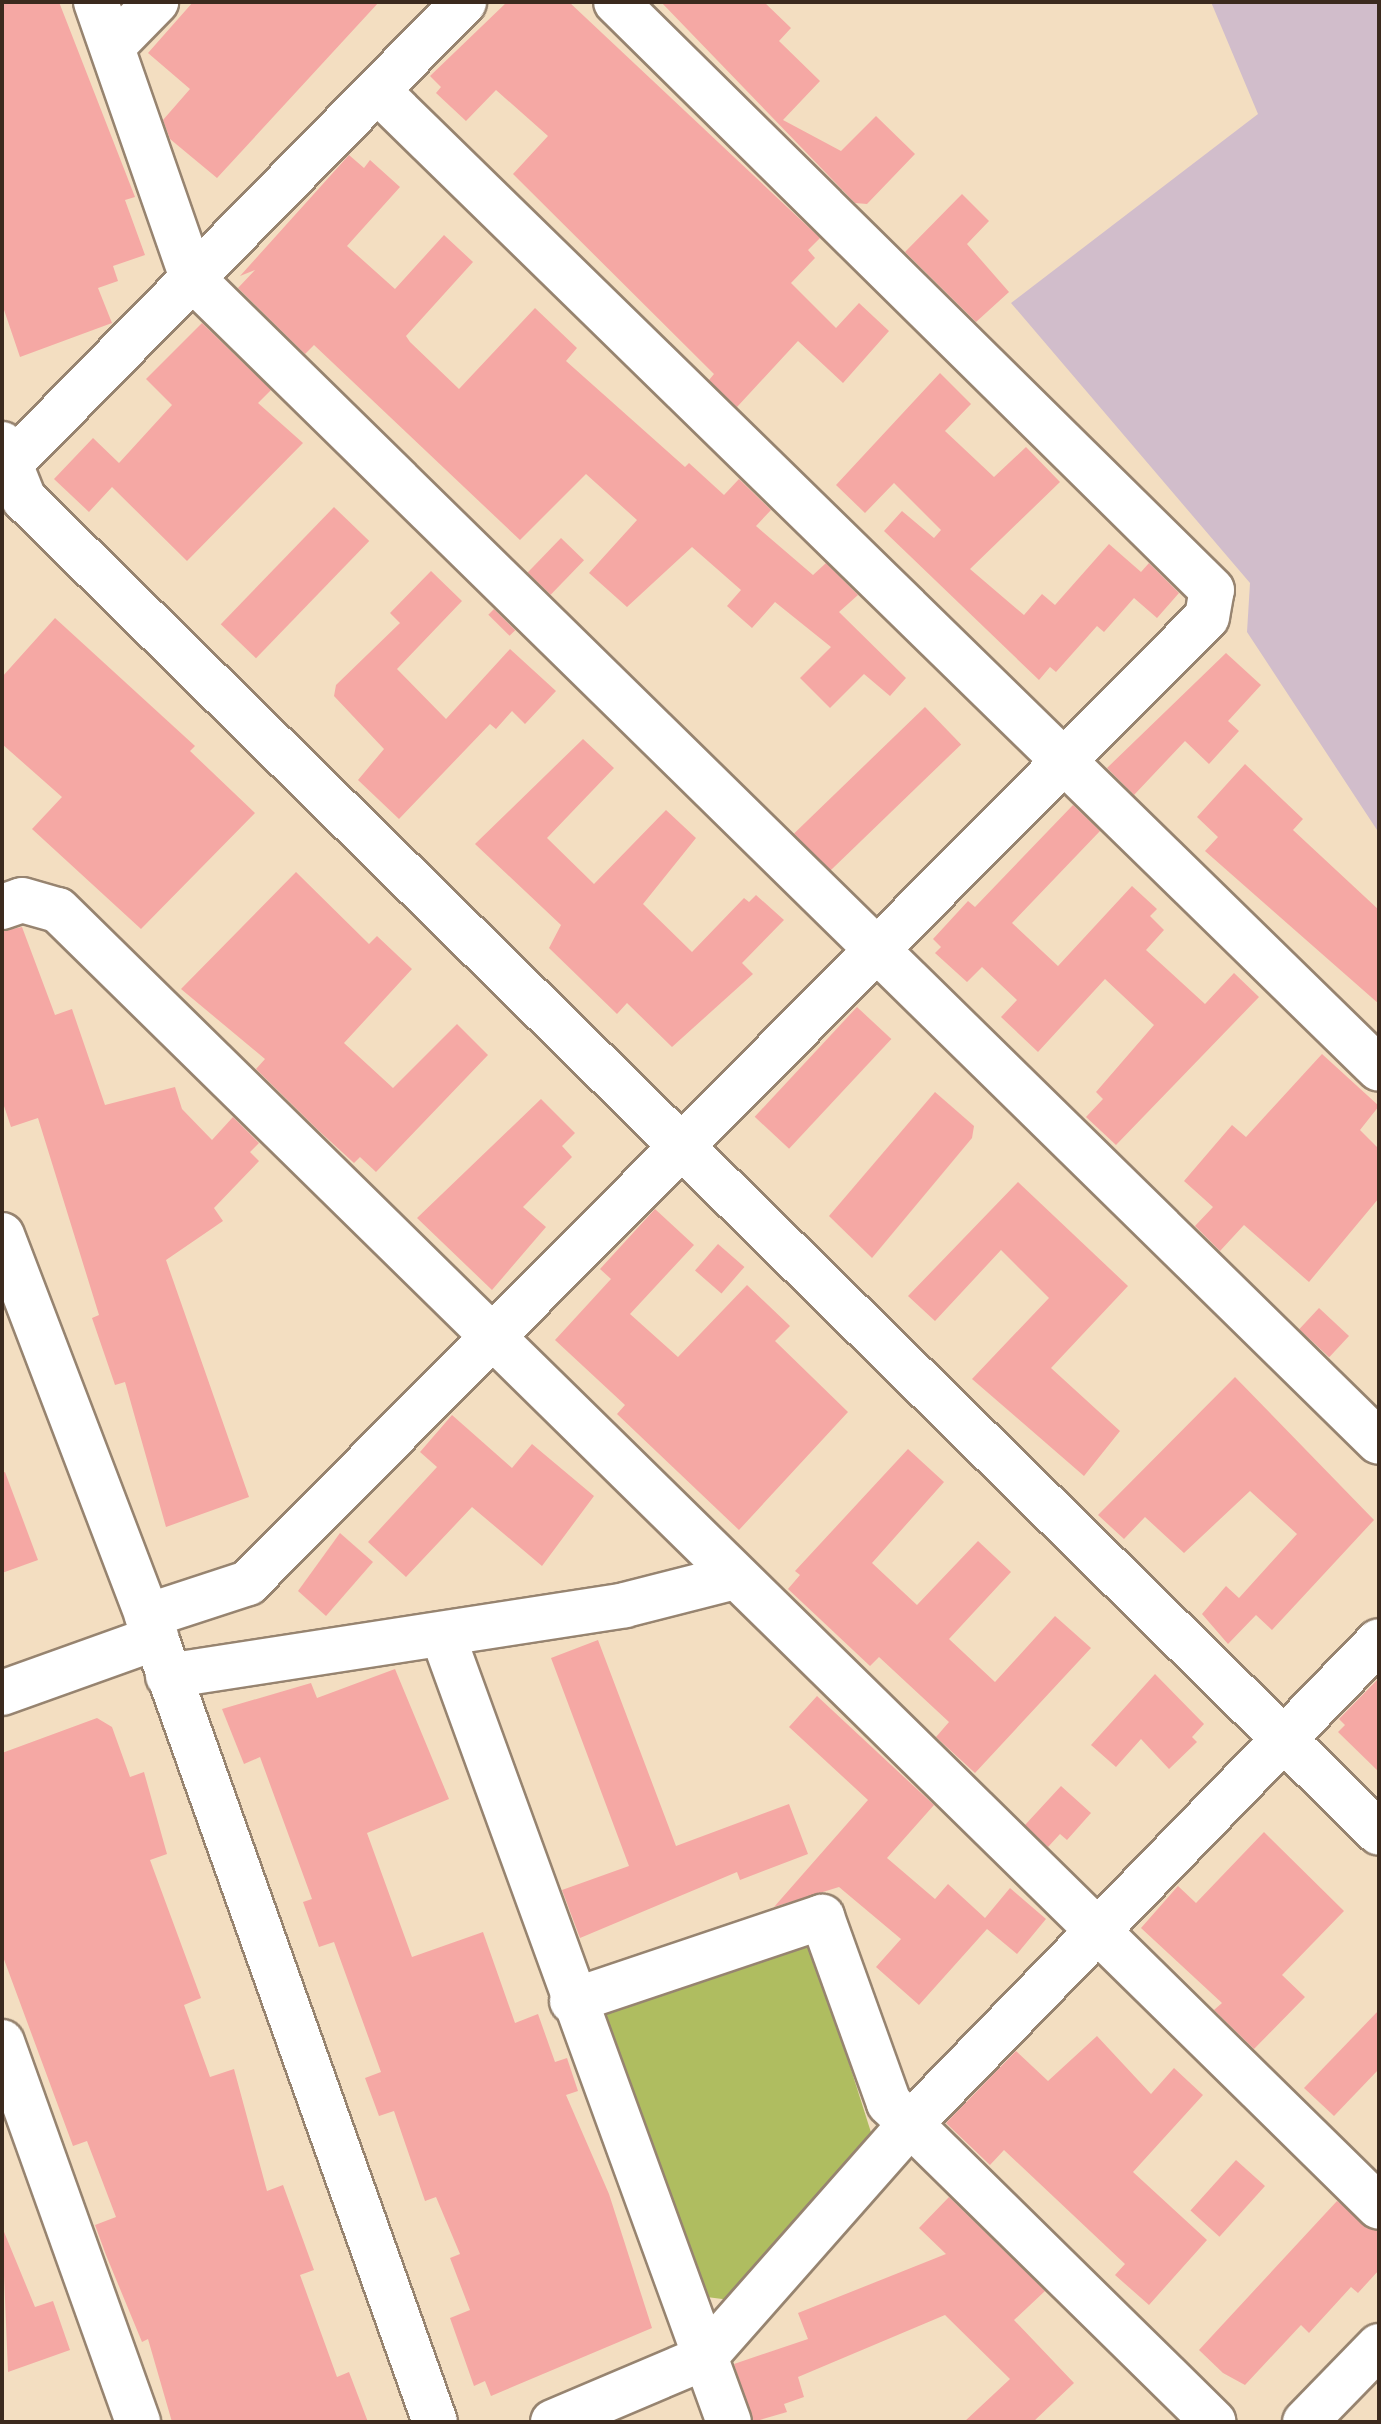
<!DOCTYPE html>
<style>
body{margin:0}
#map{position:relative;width:1381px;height:2424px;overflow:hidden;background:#f3dec1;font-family:"Comic Neue",sans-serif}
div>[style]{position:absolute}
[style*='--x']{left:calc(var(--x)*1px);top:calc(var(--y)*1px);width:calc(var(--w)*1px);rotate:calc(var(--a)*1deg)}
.industrial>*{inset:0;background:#d1bdcb}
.green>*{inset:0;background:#afbd60}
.building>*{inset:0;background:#f5a8a4;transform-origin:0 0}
.roads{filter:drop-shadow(2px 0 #978470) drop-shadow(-2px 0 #978470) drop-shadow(0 2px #978470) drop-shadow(0 -2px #978470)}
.minor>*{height:44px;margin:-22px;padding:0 22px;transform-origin:22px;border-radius:22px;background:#fff}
.tertiary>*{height:44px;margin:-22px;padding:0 22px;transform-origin:22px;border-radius:22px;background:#fff}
span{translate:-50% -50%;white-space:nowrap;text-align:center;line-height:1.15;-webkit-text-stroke:8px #f7f3e8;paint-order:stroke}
.frame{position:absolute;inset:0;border:4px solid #3b2a1e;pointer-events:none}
</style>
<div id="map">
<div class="industrial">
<div style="clip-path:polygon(1211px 2px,1379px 2px,1379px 833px,1247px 632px,1250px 583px,1011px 303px,1258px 114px)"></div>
</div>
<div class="green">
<div style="clip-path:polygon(810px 1940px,875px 2145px,730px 2300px,699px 2296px,598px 2016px)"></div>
</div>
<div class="building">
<div style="clip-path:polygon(2px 2px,59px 2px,135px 197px,125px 200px,145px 255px,113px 266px,118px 281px,98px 288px,112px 323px,20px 357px,2px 304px)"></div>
<div style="clip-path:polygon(193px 2px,379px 2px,217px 178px,170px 139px,163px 120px,190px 89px,148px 53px)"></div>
<div style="clip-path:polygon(507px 2px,569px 2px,820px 238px,808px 250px,815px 258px,791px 283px,836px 328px,859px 303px,889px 331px,843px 383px,798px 341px,737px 407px,709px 380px,714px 374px,513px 174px,548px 136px,496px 90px,466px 121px,436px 93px,441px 87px,430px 76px)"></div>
<div style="clip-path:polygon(661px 2px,764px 2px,791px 28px,779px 41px,820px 81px,783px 120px,841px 151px,876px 116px,915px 154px,867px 204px,855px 203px)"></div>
<div style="clip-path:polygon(349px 155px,364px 168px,370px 160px,400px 187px,347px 246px,395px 289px,444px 235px,473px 262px,406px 336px,410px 342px,459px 389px,535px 308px,577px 348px,566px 361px,685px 467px,689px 463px,724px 495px,739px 479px,771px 510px,756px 526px,813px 575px,826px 563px,858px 595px,839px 612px,906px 678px,890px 696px,864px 674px,830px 708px,800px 678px,831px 647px,775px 602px,752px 628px,727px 606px,741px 590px,692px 547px,627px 607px,589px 573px,637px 520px,586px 474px,520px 540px,314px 345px,305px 354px,238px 288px,255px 270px,240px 276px)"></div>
<div style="clip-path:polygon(962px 194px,989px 221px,967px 244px,1009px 292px,976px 322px,905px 252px)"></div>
<div style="clip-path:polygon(202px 323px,271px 390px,258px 403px,303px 443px,187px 561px,112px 487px,89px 512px,54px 479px,93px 438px,119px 463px,172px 405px,146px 379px)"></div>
<div style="clip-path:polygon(940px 373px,971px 404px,945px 431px,994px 477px,1026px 447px,1060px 482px,970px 569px,1024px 615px,1042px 594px,1055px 605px,1109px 544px,1141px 572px,1149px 563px,1179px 593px,1157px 618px,1134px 598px,1104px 632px,1097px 626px,1056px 672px,1050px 667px,1039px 680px,884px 531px,902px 511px,934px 538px,941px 530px,894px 483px,865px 513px,836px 485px)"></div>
<div style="left:334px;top:507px;width:49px;height:163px;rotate:44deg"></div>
<div style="left:561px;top:538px;width:32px;height:48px;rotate:44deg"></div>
<div style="clip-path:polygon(431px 571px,462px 601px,397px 669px,446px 719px,510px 649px,556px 691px,525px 724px,512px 711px,496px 729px,490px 724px,399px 819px,358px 780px,384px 749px,334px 696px,336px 685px,400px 623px,390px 613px)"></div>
<div style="left:494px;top:609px;width:30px;height:8px;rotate:45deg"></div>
<div style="clip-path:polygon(55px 618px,195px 746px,190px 751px,255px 813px,141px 929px,32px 829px,62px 797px,2px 744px,2px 677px)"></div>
<div style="clip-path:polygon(1226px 653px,1261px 685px,1228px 721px,1239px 731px,1209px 764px,1185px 741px,1134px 795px,1107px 768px)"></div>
<div style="left:925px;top:707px;width:52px;height:182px;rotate:46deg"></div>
<div style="clip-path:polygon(583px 739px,614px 768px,547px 838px,594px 884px,666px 810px,696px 838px,643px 904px,692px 952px,744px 898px,749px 902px,756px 895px,784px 920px,742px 963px,753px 974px,672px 1047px,627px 1003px,617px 1014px,549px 948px,561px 925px,475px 844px)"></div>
<div style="clip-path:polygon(1245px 764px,1303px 819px,1293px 830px,1379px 910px,1379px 1004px,1205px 851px,1218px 837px,1197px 817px)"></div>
<div style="clip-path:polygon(1073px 805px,1100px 831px,1012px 923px,1058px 966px,1132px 886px,1157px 909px,1150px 916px,1164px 930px,1146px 950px,1205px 1004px,1234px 973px,1259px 997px,1116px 1145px,1086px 1117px,1103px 1099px,1096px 1092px,1154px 1025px,1105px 979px,1038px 1052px,1001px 1017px,1017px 1000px,982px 967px,967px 982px,935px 953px,941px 947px,933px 939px,968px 901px,975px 907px)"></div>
<div style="clip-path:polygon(296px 872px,369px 944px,377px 936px,412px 969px,344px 1043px,393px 1088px,457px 1024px,488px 1055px,376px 1172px,360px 1157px,354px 1163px,318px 1130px,256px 1069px,265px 1059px,181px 989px)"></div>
<div style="clip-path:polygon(22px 927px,55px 1015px,72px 1009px,105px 1105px,175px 1087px,182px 1109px,212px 1140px,233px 1117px,259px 1143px,250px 1152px,259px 1161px,214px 1208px,223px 1221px,166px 1260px,249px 1497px,166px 1527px,125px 1382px,115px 1385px,92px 1318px,99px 1315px,38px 1118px,11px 1127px,2px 1100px,2px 931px)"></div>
<div style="left:857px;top:1007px;width:47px;height:150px;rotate:43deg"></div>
<div style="clip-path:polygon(1322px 1054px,1379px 1106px,1360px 1130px,1379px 1149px,1379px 1198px,1309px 1282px,1244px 1225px,1220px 1251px,1195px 1226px,1213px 1207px,1184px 1181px,1232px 1125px,1246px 1137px)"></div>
<div style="clip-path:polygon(935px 1092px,974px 1126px,972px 1138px,872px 1258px,829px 1216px)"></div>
<div style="clip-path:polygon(541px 1099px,575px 1133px,562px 1146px,572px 1157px,523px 1207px,546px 1227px,492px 1290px,417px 1218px)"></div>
<div style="clip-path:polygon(1018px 1182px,1128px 1286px,1051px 1368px,1120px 1431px,1084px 1476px,972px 1379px,1049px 1298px,1001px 1250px,935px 1321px,908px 1296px)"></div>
<div style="clip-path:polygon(655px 1209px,694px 1245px,630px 1314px,678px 1357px,747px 1285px,790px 1326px,775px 1341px,848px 1412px,739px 1530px,617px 1414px,625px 1405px,555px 1340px,611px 1279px,600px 1269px)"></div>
<div style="left:718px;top:1244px;width:35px;height:35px;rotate:41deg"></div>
<div style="left:1319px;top:1308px;width:41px;height:29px;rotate:43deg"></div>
<div style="clip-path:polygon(1235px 1377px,1374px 1520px,1272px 1630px,1256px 1615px,1228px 1644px,1202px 1614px,1226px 1586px,1239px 1598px,1297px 1534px,1250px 1491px,1184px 1553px,1145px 1517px,1124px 1539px,1098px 1515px)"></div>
<div style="clip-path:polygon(452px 1415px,512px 1468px,532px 1444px,594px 1496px,542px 1566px,472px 1507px,406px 1577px,368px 1542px,437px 1467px,420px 1452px)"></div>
<div style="clip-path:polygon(908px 1449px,944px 1482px,872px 1563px,917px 1605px,978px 1541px,1011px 1572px,949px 1639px,995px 1682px,1055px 1616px,1091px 1648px,975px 1773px,936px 1737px,949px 1722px,879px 1657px,870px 1666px,788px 1589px,800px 1575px,795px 1571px)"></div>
<div style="clip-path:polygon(5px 1472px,38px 1560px,2px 1573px,2px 1473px)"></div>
<div style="clip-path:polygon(340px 1533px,373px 1562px,326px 1616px,298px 1591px)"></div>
<div style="clip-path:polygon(598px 1640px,676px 1846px,789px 1804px,808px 1854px,740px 1880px,737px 1872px,580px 1938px,562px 1890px,629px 1866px,551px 1658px)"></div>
<div style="clip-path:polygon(395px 1669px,449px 1799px,367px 1833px,412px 1957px,483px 1932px,515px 2023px,538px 2014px,555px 2062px,567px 2058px,578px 2091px,566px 2095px,609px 2194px,652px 2328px,491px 2396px,485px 2381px,474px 2386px,450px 2318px,470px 2310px,450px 2258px,460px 2254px,436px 2197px,425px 2201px,394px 2111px,379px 2116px,365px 2078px,381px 2072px,334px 1942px,319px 1947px,303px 1902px,312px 1899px,260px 1757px,244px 1764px,222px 1709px,311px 1683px,317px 1698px)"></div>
<div style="clip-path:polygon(1155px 1674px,1204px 1724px,1192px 1737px,1197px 1742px,1169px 1769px,1141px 1739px,1116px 1767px,1091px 1745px)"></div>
<div style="clip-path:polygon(1379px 1678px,1379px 1772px,1338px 1732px,1345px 1725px,1339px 1719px)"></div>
<div style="clip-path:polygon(817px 1696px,934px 1805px,887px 1858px,935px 1899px,948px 1884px,985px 1918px,1010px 1888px,1046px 1919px,1017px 1954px,987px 1929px,919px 2005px,876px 1967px,901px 1939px,839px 1887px,774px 1907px,868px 1800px,789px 1727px)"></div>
<div style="clip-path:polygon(97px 1718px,112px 1727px,130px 1777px,144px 1772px,167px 1854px,150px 1860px,201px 1998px,184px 2005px,210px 2077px,234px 2069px,267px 2191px,283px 2185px,314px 2270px,300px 2275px,337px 2377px,349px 2372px,368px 2422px,172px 2422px,148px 2339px,142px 2342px,106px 2255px,95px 2225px,116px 2217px,87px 2141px,73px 2146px,2px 1954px,2px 1753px)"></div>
<div style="clip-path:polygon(1061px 1786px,1091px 1813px,1067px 1840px,1060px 1834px,1048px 1847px,1025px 1825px)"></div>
<div style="clip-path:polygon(1264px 1832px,1344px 1911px,1282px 1975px,1305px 1997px,1254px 2049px,1214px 2010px,1222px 2003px,1141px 1928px,1178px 1886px,1196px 1903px)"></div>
<div style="clip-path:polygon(1379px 2010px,1379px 2069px,1334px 2116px,1304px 2088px)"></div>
<div style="clip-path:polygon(1097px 2036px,1151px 2094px,1174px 2068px,1203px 2095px,1133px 2172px,1207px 2240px,1149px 2305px,1115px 2275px,1125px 2264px,1004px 2150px,990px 2165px,946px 2123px,1016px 2051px,1048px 2081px)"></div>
<div style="left:1236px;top:2160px;width:39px;height:68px;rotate:42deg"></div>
<div style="clip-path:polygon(949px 2197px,1045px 2291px,1014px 2320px,1074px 2383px,1033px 2422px,964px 2422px,1010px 2379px,945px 2315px,798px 2377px,804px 2397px,784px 2404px,787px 2412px,753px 2422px,734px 2364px,808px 2339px,798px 2313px,946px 2254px,919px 2228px)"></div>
<div style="clip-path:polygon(1337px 2201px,1379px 2231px,1379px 2270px,1358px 2293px,1351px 2287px,1309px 2333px,1301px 2325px,1245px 2385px,1223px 2373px,1199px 2350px)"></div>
<div style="clip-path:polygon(2px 2227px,35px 2307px,53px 2301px,70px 2350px,8px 2372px)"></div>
</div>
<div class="roads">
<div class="minor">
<div style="--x:96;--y:2;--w:292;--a:70.8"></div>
<div style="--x:192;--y:278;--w:1662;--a:44.44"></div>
<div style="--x:113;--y:46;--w:62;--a:-45.7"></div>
<div style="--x:378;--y:91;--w:1399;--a:44.33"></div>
<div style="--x:2;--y:444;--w:59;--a:68.2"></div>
<div style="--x:24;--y:499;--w:1901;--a:44.55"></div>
<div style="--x:10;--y:464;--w:648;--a:-45.5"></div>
<div style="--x:2;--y:907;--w:21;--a:-19"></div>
<div style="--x:22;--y:900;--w:37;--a:16"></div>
<div style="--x:58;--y:910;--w:1851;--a:44.47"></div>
<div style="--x:2;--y:1235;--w:431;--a:69.1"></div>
<div style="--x:156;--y:1638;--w:832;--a:70.41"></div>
<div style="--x:147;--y:1616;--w:106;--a:-18.1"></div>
<div style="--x:248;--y:1583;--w:1361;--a:-45.21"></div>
<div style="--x:1207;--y:617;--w:27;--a:-80"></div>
<div style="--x:1212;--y:590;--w:837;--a:-135.39"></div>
<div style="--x:443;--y:1636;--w:836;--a:70.01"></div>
<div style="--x:168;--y:1676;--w:462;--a:-8.8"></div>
<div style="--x:625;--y:1605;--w:114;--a:-14.3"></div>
<div style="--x:572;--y:2001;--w:264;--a:-18.6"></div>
<div style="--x:822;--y:1917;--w:198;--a:70.2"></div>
<div style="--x:889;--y:2103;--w:455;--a:44.5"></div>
<div style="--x:2;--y:2042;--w:404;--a:70.3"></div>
<div style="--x:553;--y:2422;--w:164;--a:-23"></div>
<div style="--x:704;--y:2358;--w:315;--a:-48.6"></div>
<div style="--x:912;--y:2122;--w:670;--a:-45.85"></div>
<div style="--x:1305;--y:2422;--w:106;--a:-45.8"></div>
</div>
<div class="tertiary">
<div style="--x:2;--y:1693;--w:164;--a:-19.7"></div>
</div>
</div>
<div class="frame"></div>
</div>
